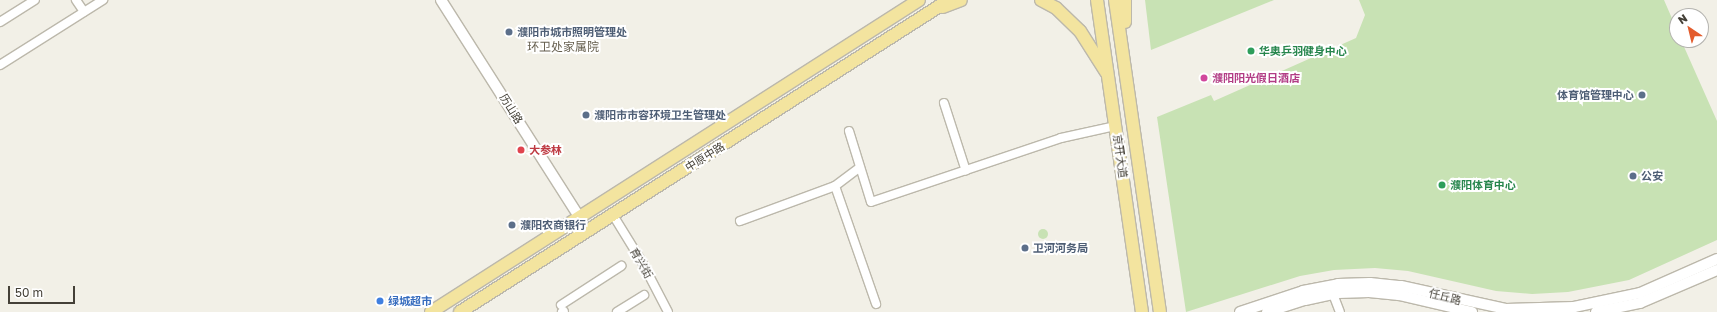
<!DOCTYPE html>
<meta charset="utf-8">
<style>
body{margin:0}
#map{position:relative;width:1717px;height:312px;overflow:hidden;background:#f2f0e7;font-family:"Golos Text","Noto Sans SC",sans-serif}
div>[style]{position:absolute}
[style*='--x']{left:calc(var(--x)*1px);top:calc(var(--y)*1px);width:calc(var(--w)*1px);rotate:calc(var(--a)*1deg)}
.green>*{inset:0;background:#c8e2b4}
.round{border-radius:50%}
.roads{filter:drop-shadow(1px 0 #bcb8ab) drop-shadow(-1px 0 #bcb8ab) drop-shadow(0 1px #bcb8ab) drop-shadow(0 -1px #bcb8ab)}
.minor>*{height:8px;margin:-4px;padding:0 4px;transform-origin:4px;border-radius:4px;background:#fff}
.tertiary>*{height:10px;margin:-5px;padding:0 5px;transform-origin:5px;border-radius:5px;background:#fff}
.primary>*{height:12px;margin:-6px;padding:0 6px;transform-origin:6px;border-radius:6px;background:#f3e49f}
.dots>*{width:11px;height:11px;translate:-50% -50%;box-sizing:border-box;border:2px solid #fff;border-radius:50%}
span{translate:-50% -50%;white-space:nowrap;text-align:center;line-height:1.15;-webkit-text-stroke:4px #fff;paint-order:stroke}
.service-label{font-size:11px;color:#4e5e75;font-weight:700}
.left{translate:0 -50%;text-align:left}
.right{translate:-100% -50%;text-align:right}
.leisure-label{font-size:11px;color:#27864d;font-weight:700}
.hotel-label{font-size:11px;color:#b23c85;font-weight:700}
.street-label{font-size:11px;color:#444037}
.health-label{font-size:11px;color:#be3a42;font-weight:700}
.shop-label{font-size:11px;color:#366cbe;font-weight:700}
.neighbourhood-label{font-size:12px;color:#665f4f}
.north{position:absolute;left:1669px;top:8px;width:40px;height:40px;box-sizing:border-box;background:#fff;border:1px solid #b4b3af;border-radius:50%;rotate:325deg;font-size:11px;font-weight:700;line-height:16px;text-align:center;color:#444037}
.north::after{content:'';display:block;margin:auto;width:14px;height:18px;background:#e35c2d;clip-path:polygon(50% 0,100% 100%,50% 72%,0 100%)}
.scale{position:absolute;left:8px;top:286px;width:67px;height:18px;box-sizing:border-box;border:2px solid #444037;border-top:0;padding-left:5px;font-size:12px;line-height:14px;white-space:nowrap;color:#444037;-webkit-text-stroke:3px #fff;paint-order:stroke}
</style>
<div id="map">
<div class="green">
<div style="clip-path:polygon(1145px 0,1274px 0,1151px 50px)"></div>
<div style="clip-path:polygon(1359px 0,1664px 0,1677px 30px,1677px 40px,1681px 40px,1717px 121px,1717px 240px,1629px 280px,1568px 292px,1532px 294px,1496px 291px,1408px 271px,1375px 268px,1334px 270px,1300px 276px,1186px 312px,1157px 117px,1211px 95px,1214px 101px,1356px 38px,1365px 15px)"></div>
<div class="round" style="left:1038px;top:229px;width:10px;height:10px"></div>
</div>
<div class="roads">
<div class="minor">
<div style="--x:76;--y:0;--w:14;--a:56"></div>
<div style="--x:0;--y:22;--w:41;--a:-32.2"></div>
<div style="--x:0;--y:65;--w:122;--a:-32.3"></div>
<div style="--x:944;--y:103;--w:71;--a:72.1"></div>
<div style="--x:849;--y:131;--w:74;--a:72.8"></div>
<div style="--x:871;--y:202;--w:200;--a:-18.6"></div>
<div style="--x:1061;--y:138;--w:55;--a:-12.5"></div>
<div style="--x:835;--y:186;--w:125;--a:70.8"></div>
<div style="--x:613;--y:215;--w:55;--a:58.3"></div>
<div style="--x:642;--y:262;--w:56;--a:62.5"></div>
<div style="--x:740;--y:221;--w:101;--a:-20.2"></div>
<div style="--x:835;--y:186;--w:31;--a:-37"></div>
<div style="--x:1333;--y:294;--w:19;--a:69"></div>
<div style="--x:561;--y:305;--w:72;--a:-33"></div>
<div style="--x:562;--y:312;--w:2;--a:-27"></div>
<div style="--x:617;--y:312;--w:32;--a:-32"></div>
</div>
<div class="tertiary">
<div style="--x:441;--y:0;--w:259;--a:57.5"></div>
<div style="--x:1240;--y:312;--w:66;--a:-18.4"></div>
<div style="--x:1303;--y:291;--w:36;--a:-11"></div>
<div style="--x:1338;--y:284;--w:32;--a:-2"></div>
<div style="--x:1370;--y:283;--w:31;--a:6"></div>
<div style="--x:1401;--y:286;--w:107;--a:12.4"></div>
<div style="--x:1506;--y:309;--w:68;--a:-1.7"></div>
<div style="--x:1574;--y:307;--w:67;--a:-12"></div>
<div style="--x:1640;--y:293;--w:84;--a:-23.8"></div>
<div style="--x:1267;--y:312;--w:40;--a:-18"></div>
<div style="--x:1305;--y:300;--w:34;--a:-12"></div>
<div style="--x:1338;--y:293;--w:31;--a:-2"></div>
<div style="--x:1369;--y:292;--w:30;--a:6"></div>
<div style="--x:1399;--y:295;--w:75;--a:13.1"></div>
<div style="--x:1596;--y:312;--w:45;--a:-11.6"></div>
<div style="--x:1640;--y:303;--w:84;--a:-23.2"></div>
</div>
<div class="primary">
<div style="--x:1041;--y:0;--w:17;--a:28"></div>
<div style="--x:1056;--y:8;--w:33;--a:44"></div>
<div style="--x:1080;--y:31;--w:49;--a:57.6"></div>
<div style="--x:1097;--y:0;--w:315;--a:81.8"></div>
<div style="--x:1115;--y:0;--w:315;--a:81.8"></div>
<div style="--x:943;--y:7;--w:19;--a:-21"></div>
<div style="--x:1125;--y:22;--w:22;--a:-90"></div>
<div style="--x:431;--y:312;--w:579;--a:-32.59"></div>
<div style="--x:460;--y:312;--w:580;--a:-32.54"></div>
</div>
</div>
<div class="dots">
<div style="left:509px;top:32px;background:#5c6f8a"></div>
<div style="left:1251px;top:51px;background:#2e9e5b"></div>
<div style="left:1204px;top:78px;background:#d1479c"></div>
<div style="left:1642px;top:95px;background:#5c6f8a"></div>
<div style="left:586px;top:115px;background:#5c6f8a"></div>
<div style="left:521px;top:150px;background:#e0444e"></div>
<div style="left:1633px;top:176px;background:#5c6f8a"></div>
<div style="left:1442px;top:185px;background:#2e9e5b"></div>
<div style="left:512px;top:225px;background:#5c6f8a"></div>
<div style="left:1025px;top:248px;background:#5c6f8a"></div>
<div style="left:380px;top:301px;background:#3f7fe0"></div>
</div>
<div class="service-label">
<span class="left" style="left:517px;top:32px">濮阳市城市照明管理处</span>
<span class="right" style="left:1634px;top:95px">体育馆管理中心</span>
<span class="left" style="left:594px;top:115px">濮阳市市容环境卫生管理处</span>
<span class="left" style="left:1641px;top:176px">公安</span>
<span class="left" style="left:520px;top:225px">濮阳农商银行</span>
<span class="left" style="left:1033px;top:248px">卫河河务局</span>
</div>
<div class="leisure-label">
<span class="left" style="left:1259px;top:51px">华奥乒羽健身中心</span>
<span class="left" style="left:1450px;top:185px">濮阳体育中心</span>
</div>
<div class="hotel-label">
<span class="left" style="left:1212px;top:78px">濮阳阳光假日酒店</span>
</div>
<div class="street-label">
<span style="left:511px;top:109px;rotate:58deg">历山路</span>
<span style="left:1120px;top:156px;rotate:82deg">京开大道</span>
<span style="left:705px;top:157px;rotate:-32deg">中原中路</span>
<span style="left:641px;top:263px;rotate:60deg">育兴街</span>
<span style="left:1445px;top:297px;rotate:14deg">任丘路</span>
</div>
<div class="health-label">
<span class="left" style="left:529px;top:150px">大参林</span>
</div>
<div class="shop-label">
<span class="left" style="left:388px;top:301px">绿城超市</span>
</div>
<div class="neighbourhood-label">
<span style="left:563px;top:47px">环卫处家属院</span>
</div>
<div class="north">N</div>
<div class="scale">50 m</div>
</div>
